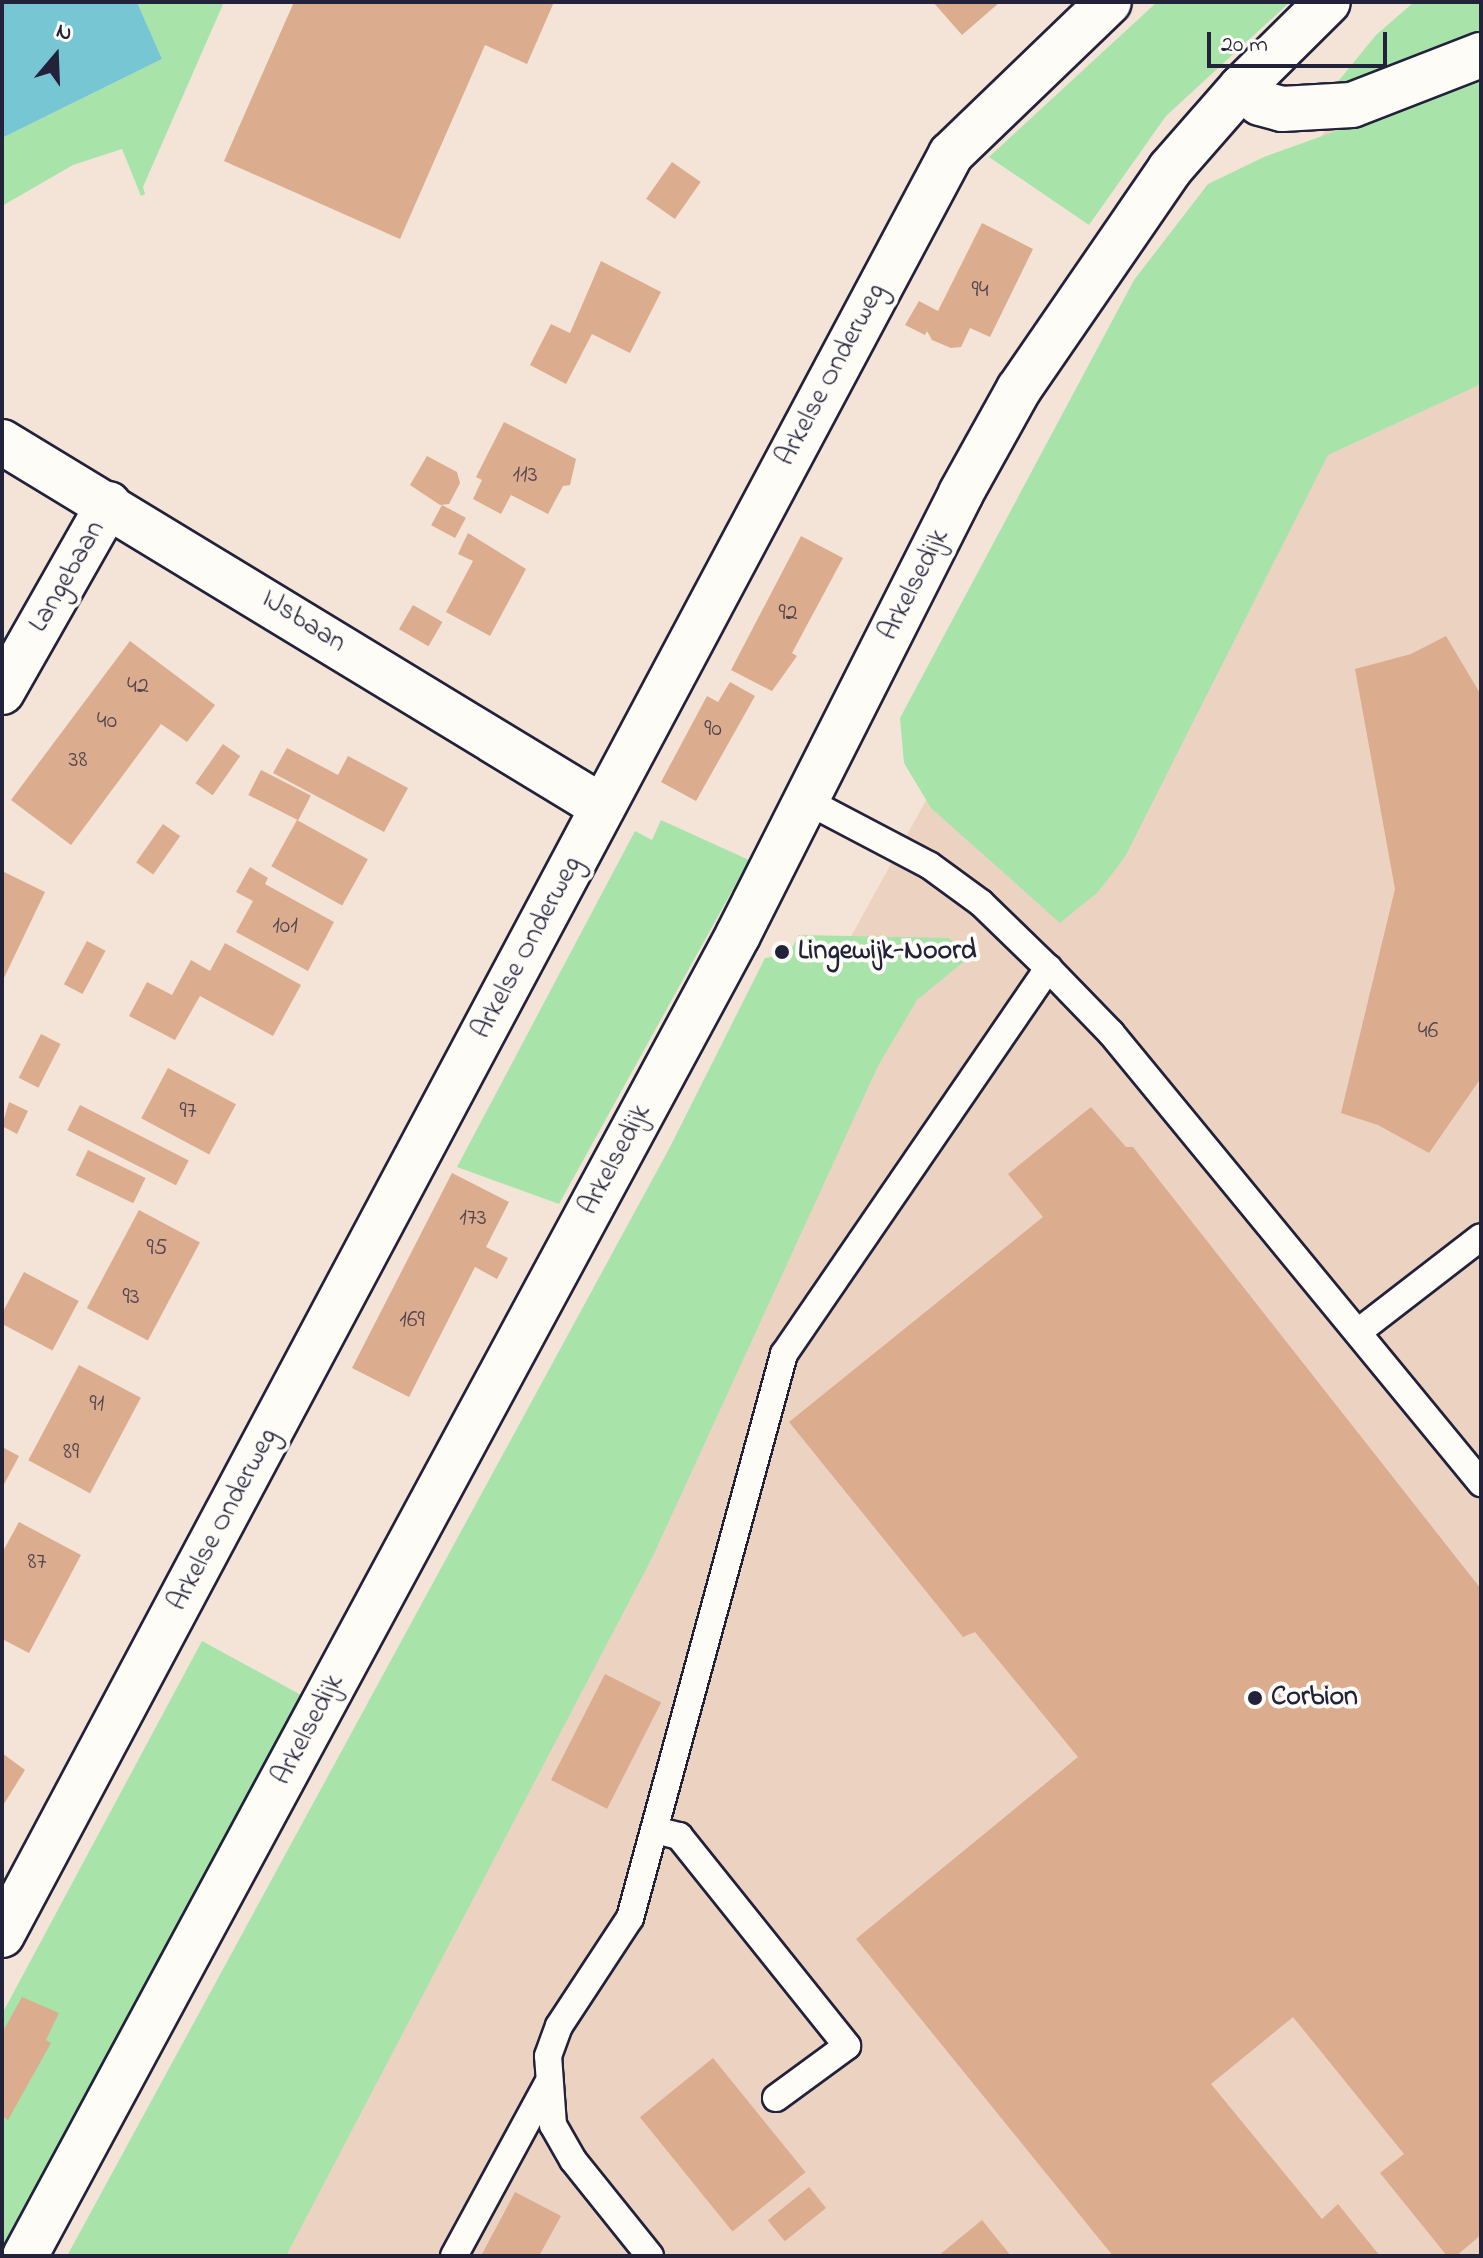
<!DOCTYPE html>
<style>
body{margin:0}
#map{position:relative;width:1483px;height:2258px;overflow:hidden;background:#f3e4d7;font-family:"Indie Flower",sans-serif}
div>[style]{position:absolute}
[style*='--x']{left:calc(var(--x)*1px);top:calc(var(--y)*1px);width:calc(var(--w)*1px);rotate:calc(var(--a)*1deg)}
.built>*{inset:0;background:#ecd3c1}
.green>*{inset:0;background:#a8e4aa}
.water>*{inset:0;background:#77c6d4}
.building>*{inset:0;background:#dbac8d;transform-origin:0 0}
.roads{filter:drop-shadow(2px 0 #22223b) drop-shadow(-2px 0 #22223b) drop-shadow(0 2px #22223b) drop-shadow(0 -2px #22223b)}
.service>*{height:26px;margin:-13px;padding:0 13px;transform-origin:13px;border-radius:13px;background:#fdfcf7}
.minor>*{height:44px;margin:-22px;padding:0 22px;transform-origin:22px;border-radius:22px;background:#fdfcf7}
.secondary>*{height:44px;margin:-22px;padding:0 22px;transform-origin:22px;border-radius:22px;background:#fdfcf7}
.dots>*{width:22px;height:22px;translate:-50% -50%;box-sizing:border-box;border:4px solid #fdfcf7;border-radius:50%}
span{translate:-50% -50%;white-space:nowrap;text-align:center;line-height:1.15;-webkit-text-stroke:8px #fdfcf7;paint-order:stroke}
.number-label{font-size:24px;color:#504450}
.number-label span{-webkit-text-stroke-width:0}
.street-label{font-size:28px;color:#22223b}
.poi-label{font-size:28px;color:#22223b;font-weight:700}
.left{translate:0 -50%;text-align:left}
.frame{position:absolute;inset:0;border:4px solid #22223b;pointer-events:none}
.north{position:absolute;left:16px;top:16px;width:80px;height:80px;-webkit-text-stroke:6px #fdfcf7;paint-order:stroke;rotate:19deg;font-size:22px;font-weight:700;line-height:32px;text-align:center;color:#22223b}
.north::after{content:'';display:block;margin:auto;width:28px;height:36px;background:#22223b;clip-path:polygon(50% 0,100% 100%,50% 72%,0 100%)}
.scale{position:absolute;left:1207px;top:32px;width:180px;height:36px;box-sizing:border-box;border:4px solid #22223b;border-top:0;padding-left:10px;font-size:24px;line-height:28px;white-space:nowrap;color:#22223b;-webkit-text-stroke:6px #fdfcf7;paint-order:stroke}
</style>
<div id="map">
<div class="built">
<div style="clip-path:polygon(1481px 14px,1481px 2256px,123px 2256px,1132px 427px,1368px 65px)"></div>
</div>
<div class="green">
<div style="clip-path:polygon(137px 2px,224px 2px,143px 187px,145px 194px,141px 196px,122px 149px,73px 165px,2px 206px,2px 138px,162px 59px)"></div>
<div style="clip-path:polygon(1157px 2px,1290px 2px,1166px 116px,1089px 225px,989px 157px)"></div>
<div style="clip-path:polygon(1414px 2px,1481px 2px,1481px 41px,1406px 68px,1336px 84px,1376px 35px)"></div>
<div style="clip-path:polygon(1481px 79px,1481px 384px,1328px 455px,1125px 857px,1098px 892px,1060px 923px,931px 808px,904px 763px,900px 718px,1134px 280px,1208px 184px,1264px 157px)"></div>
<div style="clip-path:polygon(661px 820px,749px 860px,559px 1204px,457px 1167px,635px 831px,652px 840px)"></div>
<div style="clip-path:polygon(799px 935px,949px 938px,967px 959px,917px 1000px,878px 1066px,652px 1558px,286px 2256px,67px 2256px,670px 1147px,765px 958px,788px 955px)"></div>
<div style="clip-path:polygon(202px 1641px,301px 1695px,2px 2256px,2px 2014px)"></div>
</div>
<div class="water">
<div style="clip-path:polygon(2px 2px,137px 2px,162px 59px,2px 138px)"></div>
</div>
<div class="building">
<div style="clip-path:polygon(294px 2px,554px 2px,527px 64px,485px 45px,400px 239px,224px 161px)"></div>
<div style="clip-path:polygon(933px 2px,1000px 2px,962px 35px)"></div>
<div style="left:672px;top:162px;width:35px;height:45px;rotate:35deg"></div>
<div style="clip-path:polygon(982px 223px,1033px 249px,990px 337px,970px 328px,961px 347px,951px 348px,932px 340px,927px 331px,925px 335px,905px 325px,919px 301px,938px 311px)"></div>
<div style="clip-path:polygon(601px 261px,661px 292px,630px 353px,592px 334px,566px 384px,530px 365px,551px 324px,570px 333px)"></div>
<div style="clip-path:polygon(504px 422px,576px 459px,570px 485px,563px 486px,548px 514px,511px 495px,501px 514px,473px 499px,482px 480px,476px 477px)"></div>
<div style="clip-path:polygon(427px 456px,457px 472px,460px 483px,449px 504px,440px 505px,410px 485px)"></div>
<div style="left:442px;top:505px;width:27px;height:23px;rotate:28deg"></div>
<div style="clip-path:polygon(468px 533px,526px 569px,490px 636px,446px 612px,473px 561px,458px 554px)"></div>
<div style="clip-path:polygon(801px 536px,843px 558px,792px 653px,797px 656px,772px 691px,731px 670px)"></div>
<div style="left:413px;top:605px;width:34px;height:28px;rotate:30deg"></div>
<div style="clip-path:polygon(1446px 636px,1481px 695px,1481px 1078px,1429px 1153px,1378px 1125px,1341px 1113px,1395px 889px,1355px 669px,1411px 654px)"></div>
<div style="clip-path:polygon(130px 641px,215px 705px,187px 742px,161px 724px,71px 845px,11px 800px)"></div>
<div style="clip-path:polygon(730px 682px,755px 696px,696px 801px,661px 782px,707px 696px,718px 702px)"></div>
<div style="left:223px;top:744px;width:21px;height:48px;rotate:35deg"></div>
<div style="clip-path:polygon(287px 748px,338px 775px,348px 756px,408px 788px,384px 832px,273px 773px)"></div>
<div style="left:261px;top:770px;width:56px;height:28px;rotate:27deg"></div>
<div style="left:297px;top:820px;width:81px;height:53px;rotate:29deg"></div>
<div style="left:163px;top:824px;width:21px;height:47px;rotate:35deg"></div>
<div style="clip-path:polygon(250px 867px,268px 878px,265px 884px,334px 922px,308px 971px,236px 932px,253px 901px,236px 892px)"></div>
<div style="clip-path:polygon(2px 871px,45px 892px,2px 982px)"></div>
<div style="left:87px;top:941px;width:21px;height:49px;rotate:28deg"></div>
<div style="clip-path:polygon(225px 943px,301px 985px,273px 1036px,200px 996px,175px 1040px,129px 1016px,147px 982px,172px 995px,191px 960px,210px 971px)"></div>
<div style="left:41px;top:1034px;width:22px;height:49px;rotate:27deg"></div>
<div style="left:168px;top:1068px;width:77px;height:57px;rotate:28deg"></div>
<div style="clip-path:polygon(9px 1102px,28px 1111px,17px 1134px,2px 1126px)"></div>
<div style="left:80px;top:1105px;width:122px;height:28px;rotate:27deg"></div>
<div style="clip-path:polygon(1091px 1107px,1126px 1147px,1133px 1147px,1481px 1589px,1481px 2235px,1456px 2256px,1447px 2256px,1380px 2173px,1404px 2154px,1293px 2017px,1211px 2084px,1322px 2219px,1338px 2204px,1380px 2256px,1113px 2256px,856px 1939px,1078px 1757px,975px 1632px,963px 1637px,789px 1422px,1043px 1217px,1008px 1174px)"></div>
<div style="left:88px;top:1150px;width:64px;height:28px;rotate:26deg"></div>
<div style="clip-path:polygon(452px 1173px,509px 1202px,486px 1247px,508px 1258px,497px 1279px,475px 1267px,409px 1397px,352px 1368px)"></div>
<div style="left:139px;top:1210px;width:69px;height:111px;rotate:28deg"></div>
<div style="left:24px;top:1272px;width:62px;height:56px;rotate:28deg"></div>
<div style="left:79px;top:1365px;width:70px;height:108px;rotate:28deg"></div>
<div style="clip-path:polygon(2px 1447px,19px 1456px,2px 1488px)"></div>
<div style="clip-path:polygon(19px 1522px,81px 1555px,29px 1653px,2px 1639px,2px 1553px)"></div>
<div style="left:605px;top:1674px;width:63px;height:119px;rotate:27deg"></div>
<div style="clip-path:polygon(2px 1753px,25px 1770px,2px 1807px)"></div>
<div style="clip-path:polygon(22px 1997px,59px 2013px,46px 2040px,51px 2043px,8px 2120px,2px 2116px,2px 2033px)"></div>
<div style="left:713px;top:2058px;width:147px;height:94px;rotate:51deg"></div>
<div style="left:809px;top:2187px;width:27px;height:53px;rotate:51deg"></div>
<div style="clip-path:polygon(515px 2192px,561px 2216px,539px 2256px,481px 2256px)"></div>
<div style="clip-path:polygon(982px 2220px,1011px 2256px,938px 2256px)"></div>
</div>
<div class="roads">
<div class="service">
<div style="--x:807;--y:801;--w:138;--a:27.7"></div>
<div style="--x:929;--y:865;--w:64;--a:36.2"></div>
<div style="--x:981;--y:903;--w:93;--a:44.1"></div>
<div style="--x:1048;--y:968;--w:91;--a:45.9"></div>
<div style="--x:1111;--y:1033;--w:583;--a:50.57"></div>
<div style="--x:1358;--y:1332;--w:155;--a:-37.7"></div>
<div style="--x:655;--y:1830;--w:25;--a:14"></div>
<div style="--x:679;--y:1836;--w:269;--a:51.3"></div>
<div style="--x:847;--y:2046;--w:88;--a:143.8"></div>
<div style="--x:454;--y:2256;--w:195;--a:-61.5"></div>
<div style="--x:650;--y:2256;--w:123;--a:-128.7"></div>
<div style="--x:573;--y:2160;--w:40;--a:-119.7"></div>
<div style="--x:553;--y:2125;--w:69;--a:-94.1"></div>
<div style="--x:548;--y:2056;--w:32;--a:-70"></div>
<div style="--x:559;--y:2026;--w:129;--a:-56.7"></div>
<div style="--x:630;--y:1918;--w:585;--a:-74.73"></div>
<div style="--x:784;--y:1354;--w:468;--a:-55.6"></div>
</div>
<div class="minor">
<div style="--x:1241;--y:88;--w:24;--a:38"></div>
<div style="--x:1260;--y:103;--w:23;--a:15"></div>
<div style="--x:1282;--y:109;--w:70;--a:-3.3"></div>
<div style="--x:1352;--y:105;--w:138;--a:-21.2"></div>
<div style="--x:2;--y:442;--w:701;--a:31.29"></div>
<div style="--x:2;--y:692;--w:216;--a:-60.4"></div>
<div style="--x:2;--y:1935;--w:2018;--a:-61.95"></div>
<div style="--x:951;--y:154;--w:219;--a:-43.9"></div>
</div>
<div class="secondary">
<div style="--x:25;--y:2256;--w:1501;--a:-61.64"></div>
<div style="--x:738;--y:935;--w:495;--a:-63.2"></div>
<div style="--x:961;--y:493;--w:119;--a:-60.9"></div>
<div style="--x:1019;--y:389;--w:267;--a:-55.5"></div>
<div style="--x:1170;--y:169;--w:108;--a:-48.8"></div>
<div style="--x:1241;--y:88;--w:122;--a:-44.7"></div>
</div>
</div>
<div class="dots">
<div style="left:782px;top:952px;background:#22223b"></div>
<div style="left:1255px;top:1698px;background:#22223b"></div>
</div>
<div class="number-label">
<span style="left:980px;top:291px">94</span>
<span style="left:525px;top:476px">113</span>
<span style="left:788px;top:614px">92</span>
<span style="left:138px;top:687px">42</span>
<span style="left:107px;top:722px">40</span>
<span style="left:713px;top:730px">90</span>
<span style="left:78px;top:761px">38</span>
<span style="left:285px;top:927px">101</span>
<span style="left:1428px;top:1032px">46</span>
<span style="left:188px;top:1112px">97</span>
<span style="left:473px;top:1219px">173</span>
<span style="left:157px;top:1249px">95</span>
<span style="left:131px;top:1298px">93</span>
<span style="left:412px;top:1321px">169</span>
<span style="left:97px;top:1405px">91</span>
<span style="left:71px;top:1453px">89</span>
<span style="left:37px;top:1563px">87</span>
</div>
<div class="street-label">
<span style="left:832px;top:375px;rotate:-62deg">Arkelse Onderweg</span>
<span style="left:68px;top:577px;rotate:-60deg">Langebaan</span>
<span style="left:915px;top:585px;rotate:-63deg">Arkelsedijk</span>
<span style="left:303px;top:622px;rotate:32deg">IJsbaan</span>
<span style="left:528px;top:948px;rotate:-62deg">Arkelse Onderweg</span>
<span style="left:616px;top:1160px;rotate:-62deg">Arkelsedijk</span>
<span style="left:224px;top:1520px;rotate:-62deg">Arkelse Onderweg</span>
<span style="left:309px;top:1730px;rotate:-62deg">Arkelsedijk</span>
</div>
<div class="poi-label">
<span class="left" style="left:798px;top:952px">Lingewijk-Noord</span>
<span class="left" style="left:1271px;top:1698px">Corbion</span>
</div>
<div class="frame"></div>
<div class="north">N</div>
<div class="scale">20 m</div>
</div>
